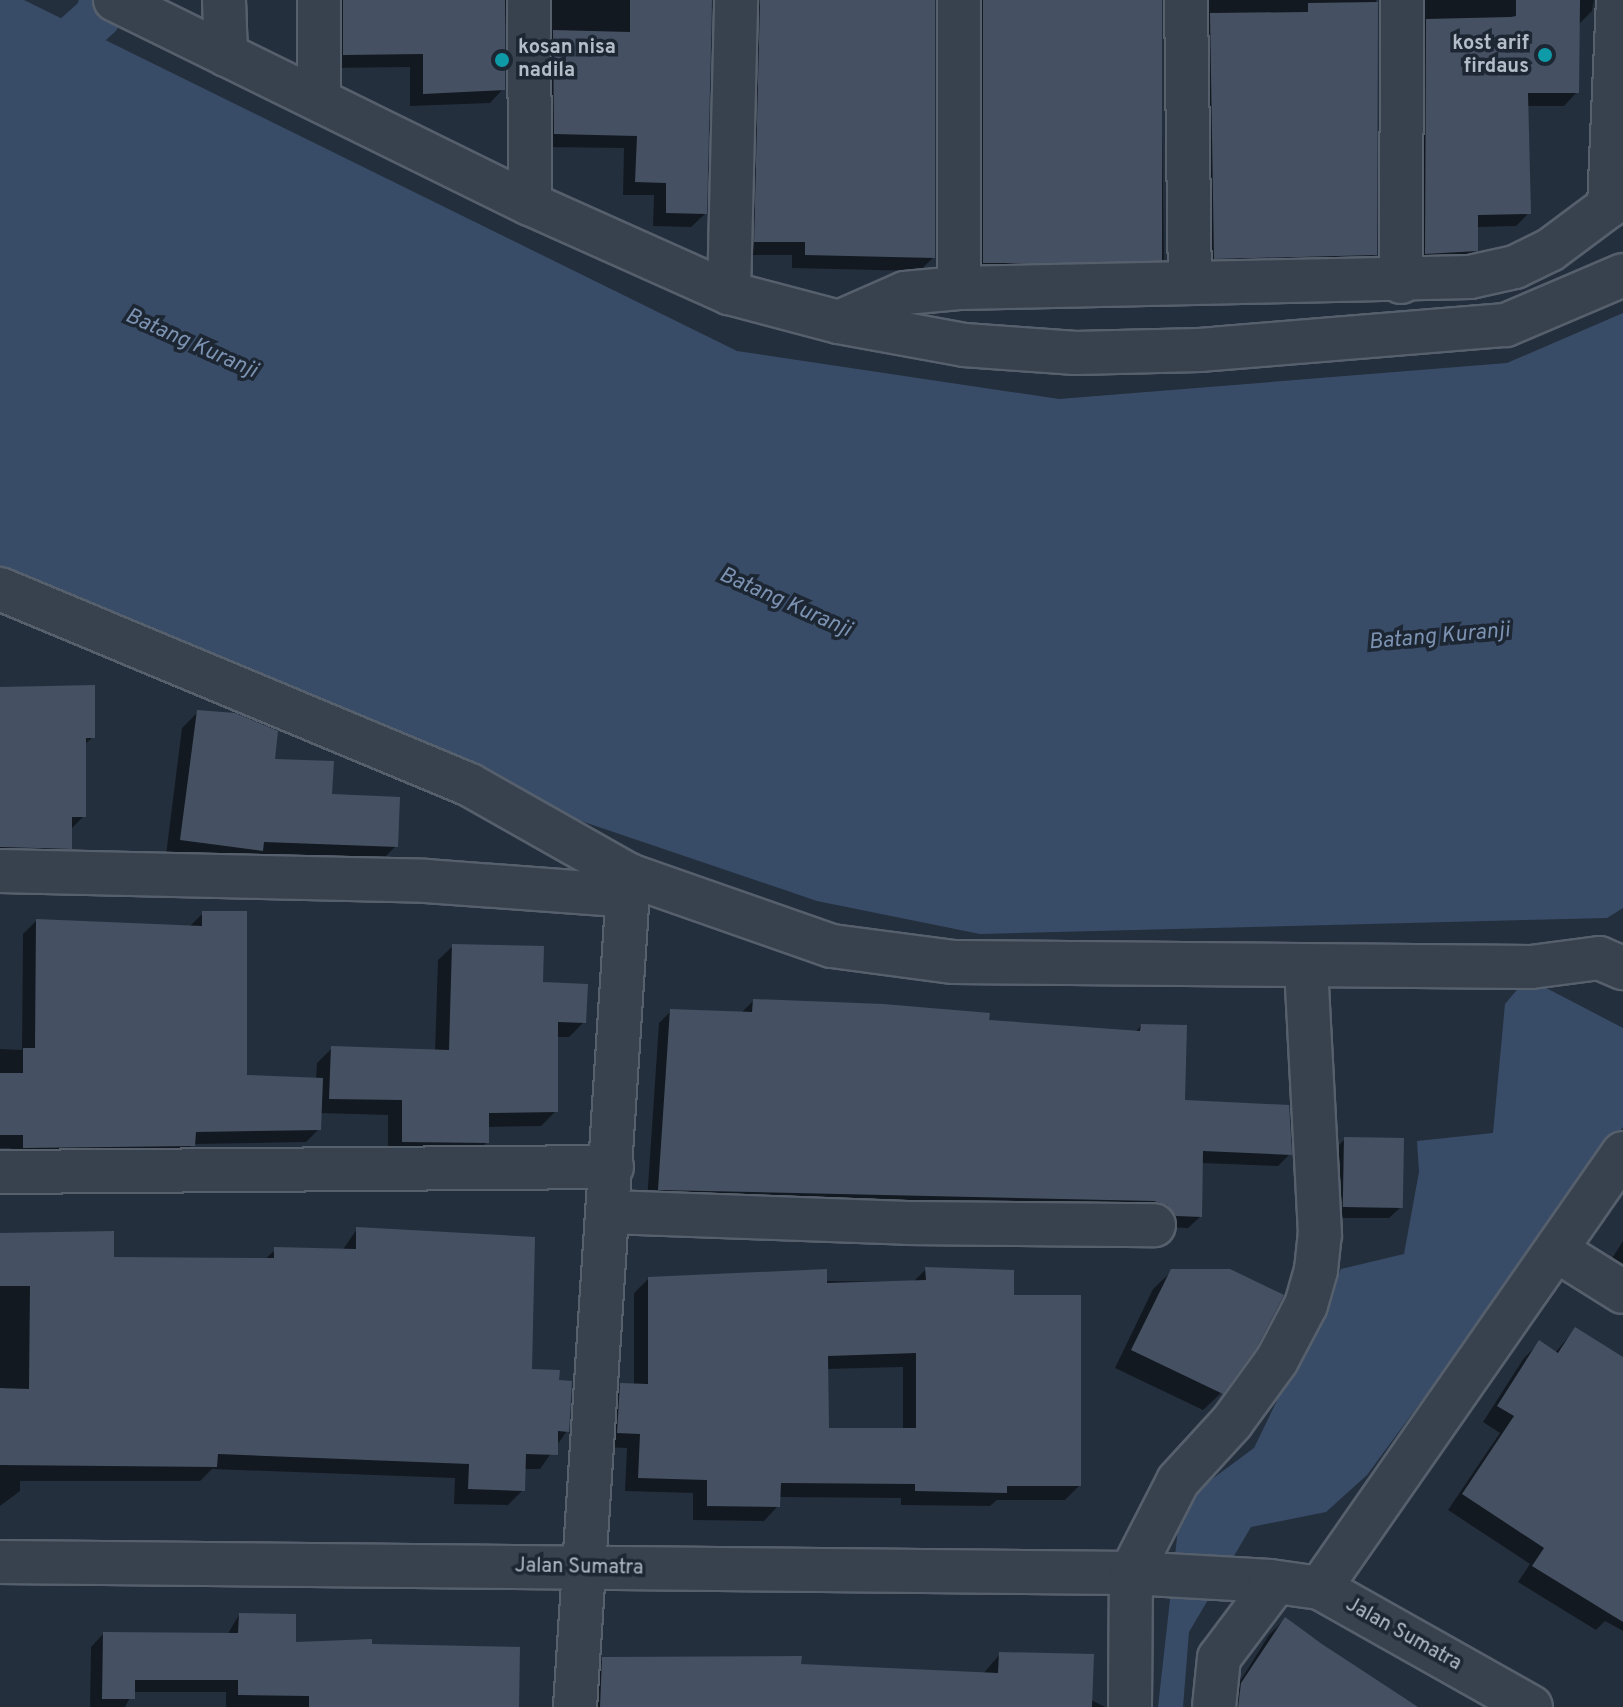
<!DOCTYPE html>
<style>
body{margin:0}
#map{position:relative;width:1623px;height:1707px;overflow:hidden;background:#242f3e;font-family:Overpass,sans-serif}
div>[style]{position:absolute}
[style*='--x']{left:calc(var(--x)*1px);top:calc(var(--y)*1px);width:calc(var(--w)*1px);rotate:calc(var(--a)*1deg)}
.water>*{inset:0;background:#394c67}
.shadow>*{inset:0;background:#0007}
.canal>*{height:46px;margin:-23px;padding:0 23px;transform-origin:23px;border-radius:23px;background:#394c67}
.building>*{inset:0;background:#455162;transform-origin:0 0}
.roads{filter:drop-shadow(2px 0 #565f6c) drop-shadow(-2px 0 #565f6c) drop-shadow(0 2px #565f6c) drop-shadow(0 -2px #565f6c)}
.minor>*{height:42px;margin:-21px;padding:0 21px;transform-origin:21px;border-radius:21px;background:#38414e}
.dots>*{width:22px;height:22px;translate:-50% -50%;box-sizing:border-box;border:4px solid #1d2633;border-radius:50%}
span{translate:-50% -50%;white-space:nowrap;text-align:center;line-height:1.15;-webkit-text-stroke:7px #1d2633;paint-order:stroke}
.poi-label{font-size:20px;color:#b4bcc9;font-weight:700}
.right{translate:-100% -50%;text-align:right}
.left{translate:0 -50%;text-align:left}
.street-label{font-size:20px;color:#b4bcc9}
.water-label{font-size:22px;color:#7c92b1;font-style:italic}
</style>
<div id="map">
<div class="water">
<div style="clip-path:polygon(0 0,24px 0,737px 351px,1059px 399px,1507px 363px,1623px 313px,1623px 908px,1607px 918px,980px 934px,817px 901px,475px 785px,0 573px)"></div>
<div style="clip-path:polygon(1527px 978px,1623px 1028px,1623px 1127px,1367px 1475px,1326px 1512px,1251px 1527px,1189px 1632px,1183px 1707px,1158px 1707px,1181px 1502px,1254px 1448px,1341px 1269px,1404px 1254px,1419px 1172px,1417px 1141px,1493px 1133px,1505px 1004px)"></div>
</div>
<div class="shadow">
<div style="clip-path:polygon(321px 0,506px 0,503px 89px,490px 103px,410px 106px,410px 67px,330px 68px)"></div>
<div style="clip-path:polygon(532px 0,710px 0,705px 214px,691px 227px,653px 226px,654px 195px,623px 195px,624px 148px,541px 147px)"></div>
<div style="clip-path:polygon(739px 0,933px 0,933px 258px,919px 271px,792px 268px,792px 255px,742px 255px)"></div>
<div style="clip-path:polygon(965px 0,1160px 0,1164px 259px,1150px 272px,973px 276px)"></div>
<div style="clip-path:polygon(1192px 0,1376px 0,1375px 254px,1362px 268px,1201px 271px)"></div>
<div style="clip-path:polygon(1408px 0,1594px 0,1592px 11px,1578px 25px,1577px 92px,1564px 106px,1526px 106px,1529px 213px,1516px 226px,1476px 227px,1476px 250px,1463px 263px,1412px 267px)"></div>
<div style="clip-path:polygon(0 688px,93px 737px,84px 745px,84px 816px,70px 830px,70px 848px,56px 861px,0 862px)"></div>
<div style="clip-path:polygon(198px 712px,330px 796px,396px 846px,380px 862px,166px 855px,182px 728px)"></div>
<div style="clip-path:polygon(203px 913px,245px 1077px,316px 1080px,317px 1063px,332px 1048px,435px 1052px,438px 960px,453px 946px,541px 984px,584px 1022px,569px 1037px,556px 1037px,556px 1111px,541px 1126px,487px 1127px,487px 1142px,472px 1157px,388px 1156px,388px 1115px,319px 1113px,319px 1129px,306px 1142px,193px 1144px,180px 1159px,10px 1160px,11px 1148px,0 1148px,0 1049px,22px 1050px,23px 934px,36px 921px,190px 926px)"></div>
<div style="clip-path:polygon(753px 1001px,1134px 1033px,1141px 1026px,1183px 1102px,1290px 1154px,1278px 1166px,1201px 1163px,1200px 1217px,1188px 1228px,647px 1201px,659px 1023px,671px 1011px,740px 1014px)"></div>
<div style="clip-path:polygon(1345px 1139px,1401px 1207px,1389px 1218px,1333px 1218px,1333px 1151px)"></div>
<div style="clip-path:polygon(357px 1229px,529px 1371px,567px 1431px,540px 1469px,524px 1469px,523px 1490px,508px 1505px,454px 1504px,455px 1478px,212px 1469px,200px 1481px,20px 1481px,20px 1491px,0 1506px,0 1234px,112px 1259px,264px 1260px,275px 1250px,342px 1251px)"></div>
<div style="clip-path:polygon(1623px 1241px,1623px 1290px,1601px 1276px)"></div>
<div style="clip-path:polygon(evenodd,926px 1269px,1012px 1297px,1079px 1486px,1065px 1500px,997px 1500px,990px 1506px,901px 1505px,901px 1498px,778px 1497px,778px 1506px,764px 1521px,693px 1520px,693px 1493px,625px 1491px,627px 1448px,603px 1447px,607px 1399px,621px 1385px,634px 1385px,634px 1293px,648px 1279px,913px 1282px,926px 1269px,903px 1367px,903px 1430px,827px 1430px,826px 1369px,903px 1367px)"></div>
<div style="clip-path:polygon(1172px 1271px,1221px 1393px,1203px 1410px,1115px 1368px,1153px 1289px)"></div>
<div style="clip-path:polygon(1575px 1329px,1623px 1365px,1623px 1631px,1605px 1621px,1596px 1630px,1518px 1582px,1530px 1564px,1448px 1510px,1500px 1433px,1483px 1422px,1524px 1358px,1539px 1343px,1555px 1353px)"></div>
<div style="clip-path:polygon(239px 1615px,294px 1645px,370px 1646px,517px 1707px,226px 1707px,226px 1692px,133px 1692px,125px 1707px,90px 1707px,91px 1647px,103px 1634px,227px 1635px)"></div>
<div style="clip-path:polygon(1285px 1619px,1415px 1707px,1224px 1707px,1269px 1635px)"></div>
<div style="clip-path:polygon(1000px 1654px,1105px 1707px,587px 1707px,587px 1675px,603px 1659px,983px 1674px)"></div>
</div>
<div class="canal">
<div style="--x:0;--y:104;--w:132;--a:-41.9"></div>
<div style="--x:98;--y:16;--w:17;--a:-73"></div>
</div>
<div class="building">
<div style="clip-path:polygon(343px 0,505px 0,505px 90px,423px 94px,423px 54px,343px 55px)"></div>
<div style="clip-path:polygon(630px 0,712px 0,707px 214px,666px 213px,666px 183px,635px 182px,637px 136px,554px 134px,553px 30px,630px 32px)"></div>
<div style="clip-path:polygon(760px 0,935px 0,935px 258px,805px 255px,805px 242px,754px 242px)"></div>
<div style="left:983px;top:0;width:179px;height:263px"></div>
<div style="clip-path:polygon(1516px 0,1580px 0,1579px 93px,1528px 93px,1531px 214px,1478px 215px,1478px 251px,1425px 254px,1426px 19px,1511px 17px,1516px 16px)"></div>
<div style="clip-path:polygon(1378px 2px,1377px 255px,1214px 259px,1210px 13px,1308px 12px,1308px 3px)"></div>
<div style="clip-path:polygon(95px 685px,95px 738px,86px 738px,86px 817px,72px 817px,72px 849px,0 847px,0 687px)"></div>
<div style="clip-path:polygon(197px 710px,235px 713px,278px 731px,275px 759px,334px 761px,332px 794px,400px 797px,398px 847px,264px 842px,263px 851px,180px 840px)"></div>
<div style="clip-path:polygon(202px 911px,247px 911px,247px 1075px,323px 1078px,321px 1130px,196px 1132px,195px 1146px,23px 1148px,23px 1135px,0 1135px,0 1073px,23px 1073px,23px 1048px,35px 1048px,36px 919px,202px 926px)"></div>
<div style="clip-path:polygon(452px 944px,544px 946px,543px 982px,588px 984px,586px 1023px,558px 1022px,558px 1112px,489px 1113px,489px 1143px,402px 1142px,402px 1100px,329px 1099px,331px 1046px,449px 1050px)"></div>
<div style="clip-path:polygon(753px 999px,883px 1004px,990px 1013px,989px 1020px,1140px 1031px,1141px 1024px,1187px 1025px,1185px 1100px,1289px 1105px,1292px 1155px,1203px 1151px,1202px 1217px,1176px 1216px,1167px 1205px,1154px 1201px,658px 1190px,670px 1009px,752px 1012px)"></div>
<div style="left:1344px;top:1137px;width:60px;height:70px;rotate:1deg"></div>
<div style="clip-path:polygon(356px 1227px,535px 1237px,532px 1369px,560px 1370px,559px 1380px,572px 1381px,569px 1432px,558px 1431px,558px 1455px,526px 1454px,525px 1491px,468px 1489px,469px 1464px,218px 1454px,217px 1467px,0 1465px,0 1388px,29px 1389px,30px 1286px,0 1286px,0 1233px,114px 1231px,114px 1257px,274px 1258px,274px 1247px,356px 1249px)"></div>
<div style="clip-path:polygon(evenodd,925px 1267px,1014px 1270px,1014px 1295px,1081px 1295px,1081px 1486px,1007px 1486px,1007px 1493px,915px 1491px,915px 1484px,781px 1483px,780px 1507px,707px 1506px,707px 1480px,638px 1478px,640px 1434px,617px 1433px,620px 1383px,648px 1384px,648px 1277px,827px 1269px,827px 1283px,926px 1280px,925px 1267px,916px 1353px,916px 1428px,829px 1428px,828px 1356px,916px 1353px)"></div>
<div style="clip-path:polygon(1171px 1269px,1230px 1269px,1284px 1295px,1257px 1347px,1223px 1394px,1131px 1350px)"></div>
<div style="clip-path:polygon(1575px 1327px,1623px 1357px,1623px 1622px,1532px 1566px,1544px 1548px,1462px 1494px,1514px 1416px,1497px 1406px,1539px 1340px,1558px 1353px)"></div>
<div style="clip-path:polygon(239px 1613px,296px 1614px,296px 1642px,372px 1639px,372px 1644px,520px 1647px,519px 1707px,309px 1707px,309px 1696px,238px 1695px,238px 1680px,135px 1680px,135px 1699px,102px 1699px,103px 1632px,238px 1633px)"></div>
<div style="clip-path:polygon(1285px 1617px,1322px 1644px,1418px 1707px,1238px 1707px,1241px 1683px)"></div>
<div style="clip-path:polygon(999px 1652px,1094px 1654px,1092px 1707px,600px 1707px,602px 1657px,802px 1656px,801px 1664px,998px 1673px)"></div>
</div>
<div class="roads">
<div class="minor">
<div style="--x:115;--y:0;--w:462;--a:26.2"></div>
<div style="--x:530;--y:204;--w:218;--a:24.1"></div>
<div style="--x:729;--y:293;--w:114;--a:14.8"></div>
<div style="--x:839;--y:322;--w:127;--a:10.4"></div>
<div style="--x:964;--y:345;--w:112;--a:4.1"></div>
<div style="--x:1076;--y:353;--w:124;--a:-1.4"></div>
<div style="--x:1200;--y:350;--w:307;--a:-4.7"></div>
<div style="--x:1506;--y:325;--w:127;--a:-23.1"></div>
<div style="--x:224;--y:0;--w:55;--a:87.9"></div>
<div style="--x:319;--y:0;--w:97;--a:90"></div>
<div style="--x:529;--y:0;--w:204;--a:89.7"></div>
<div style="--x:1186;--y:0;--w:282;--a:89.2"></div>
<div style="--x:1609;--y:206;--w:206;--a:-87.5"></div>
<div style="--x:1401;--y:282;--w:282;--a:-89.8"></div>
<div style="--x:959;--y:288;--w:288;--a:-90"></div>
<div style="--x:729;--y:293;--w:293;--a:-88.6"></div>
<div style="--x:839;--y:322;--w:72;--a:-23.7"></div>
<div style="--x:905;--y:293;--w:54;--a:-5.3"></div>
<div style="--x:959;--y:288;--w:511;--a:-1.23"></div>
<div style="--x:1470;--y:277;--w:46;--a:-12.5"></div>
<div style="--x:1515;--y:267;--w:39;--a:-26"></div>
<div style="--x:1550;--y:250;--w:74;--a:-36.7"></div>
<div style="--x:1609;--y:206;--w:26;--a:-58"></div>
<div style="--x:0;--y:589;--w:509;--a:22.64"></div>
<div style="--x:470;--y:785;--w:183;--a:29.5"></div>
<div style="--x:629;--y:875;--w:215;--a:19.3"></div>
<div style="--x:832;--y:946;--w:123;--a:7.5"></div>
<div style="--x:954;--y:962;--w:577;--a:0.5"></div>
<div style="--x:1531;--y:967;--w:69;--a:-7.5"></div>
<div style="--x:1599;--y:958;--w:26;--a:23"></div>
<div style="--x:0;--y:871;--w:426;--a:1.3"></div>
<div style="--x:426;--y:881;--w:203;--a:4.2"></div>
<div style="--x:0;--y:1172;--w:612;--a:-0.47"></div>
<div style="--x:610;--y:1212;--w:297;--a:2.1"></div>
<div style="--x:907;--y:1223;--w:247;--a:0.5"></div>
<div style="--x:1559;--y:1252;--w:75;--a:32"></div>
<div style="--x:0;--y:1562;--w:1131;--a:0.56"></div>
<div style="--x:1131;--y:1573;--w:139;--a:3.3"></div>
<div style="--x:1270;--y:1581;--w:50;--a:8"></div>
<div style="--x:1320;--y:1588;--w:242;--a:29.4"></div>
<div style="--x:1320;--y:1588;--w:530;--a:-55.14"></div>
<div style="--x:575;--y:1707;--w:834;--a:-86.29"></div>
<div style="--x:1130;--y:1707;--w:134;--a:-89.6"></div>
<div style="--x:1131;--y:1573;--w:103;--a:-62.9"></div>
<div style="--x:1178;--y:1481;--w:80;--a:-47.5"></div>
<div style="--x:1232;--y:1422;--w:77;--a:-54"></div>
<div style="--x:1277;--y:1360;--w:62;--a:-62.2"></div>
<div style="--x:1306;--y:1305;--w:36;--a:-74"></div>
<div style="--x:1316;--y:1270;--w:36;--a:-84"></div>
<div style="--x:1320;--y:1234;--w:266;--a:-93"></div>
<div style="--x:1214;--y:1707;--w:49;--a:-84.2"></div>
<div style="--x:1219;--y:1658;--w:95;--a:-53.1"></div>
</div>
</div>
<div class="dots">
<div style="left:1545px;top:55px;background:#0f9aa8"></div>
<div style="left:502px;top:60px;background:#0f9aa8"></div>
</div>
<div class="poi-label">
<span class="right" style="left:1529px;top:56px">kost arif<br>firdaus</span>
<span class="left" style="left:518px;top:60px">kosan nisa<br>nadila</span>
</div>
<div class="street-label">
<span style="left:579px;top:1568px;rotate:1deg">Jalan Sumatra</span>
<span style="left:1403px;top:1635px;rotate:29deg">Jalan Sumatra</span>
</div>
<div class="water-label">
<span style="left:191px;top:344px;rotate:24deg">Batang Kuranji</span>
<span style="left:785px;top:603px;rotate:24deg">Batang Kuranji</span>
<span style="left:1439px;top:637px;rotate:-5deg">Batang Kuranji</span>
</div>
</div>
